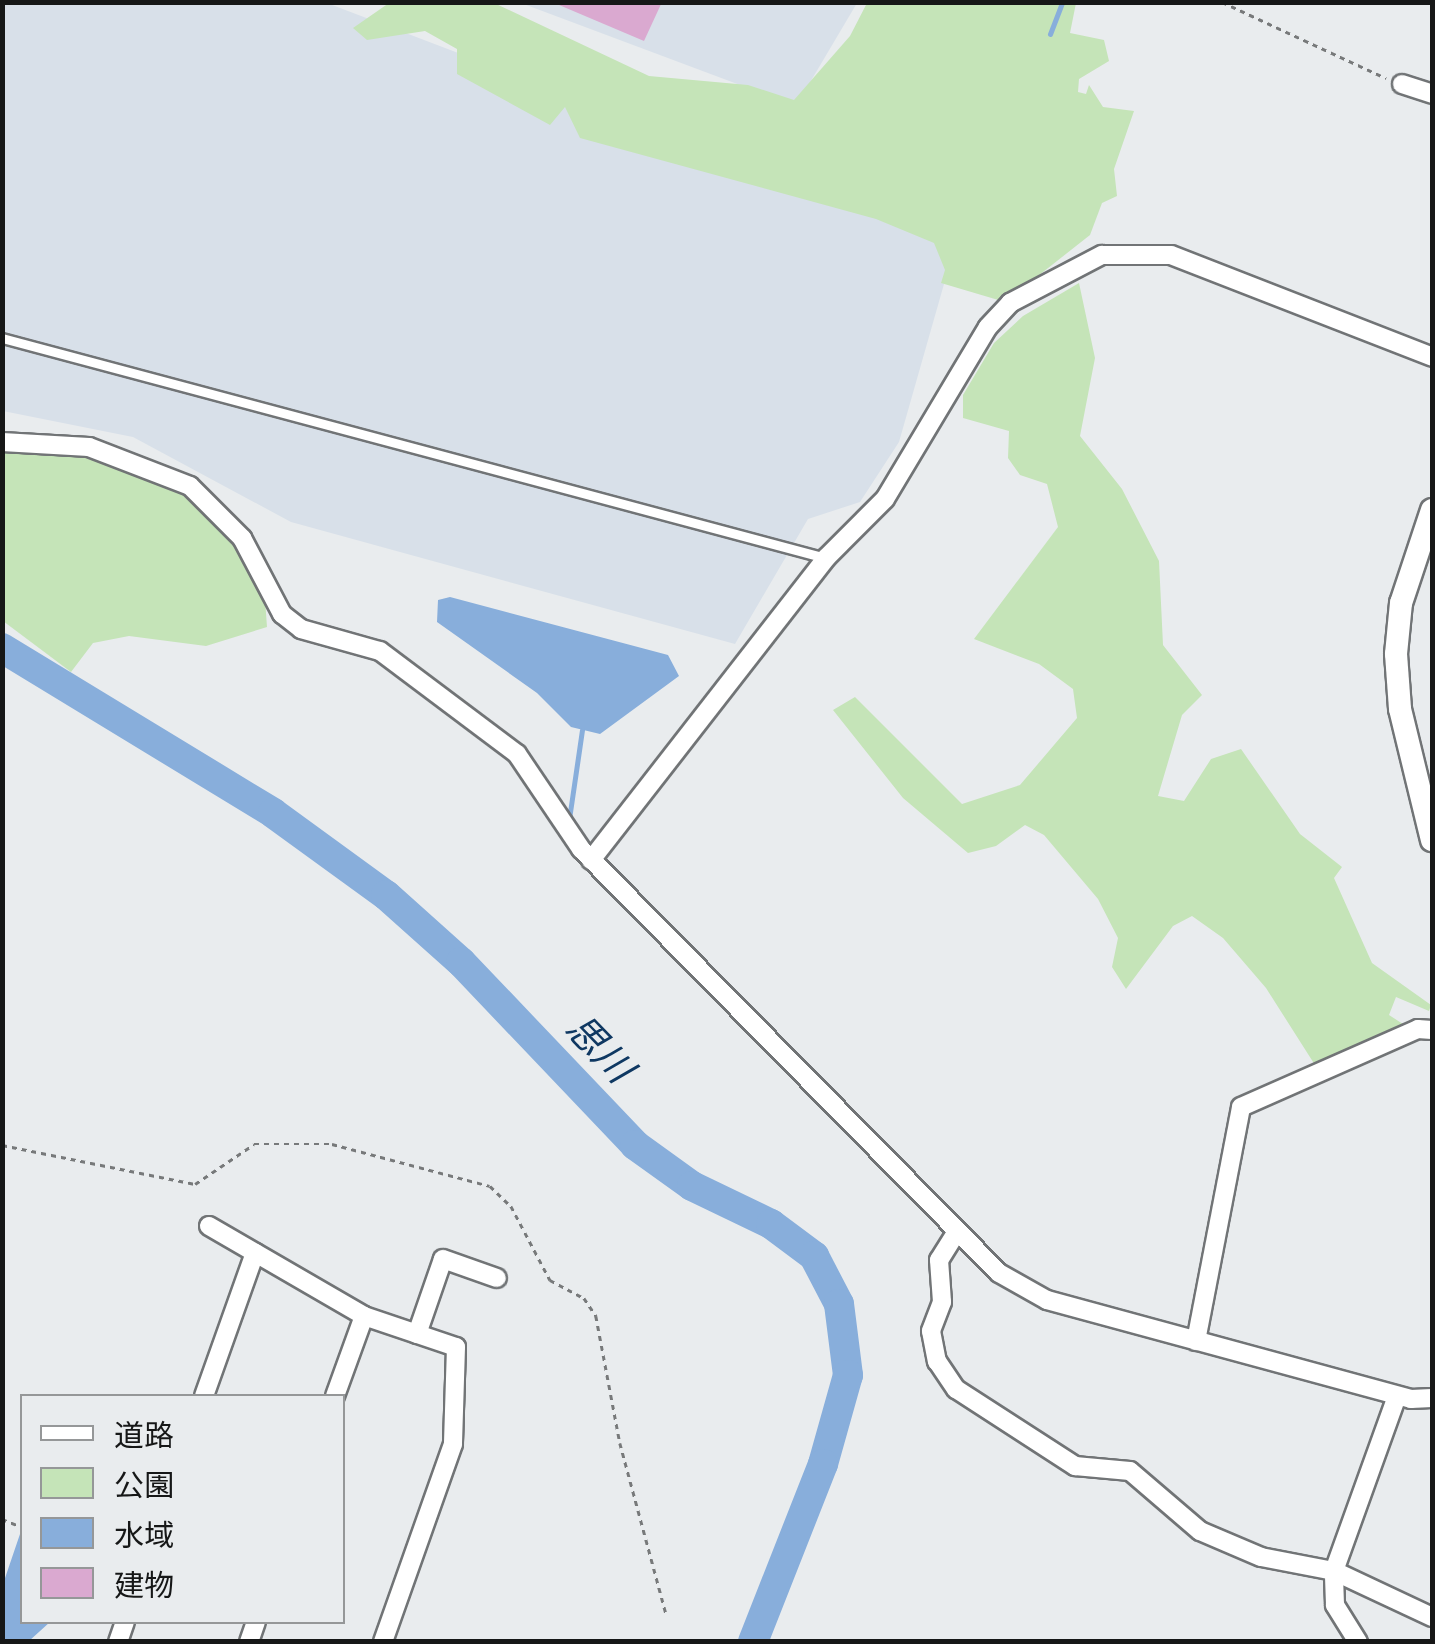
<!DOCTYPE html>
<meta charset="utf-8">
<style>
body{margin:0}
#map{position:relative;width:1435px;height:1644px;overflow:hidden;background:#e9ecee;font-family:Signika,"Noto Sans JP",sans-serif}
div>[style]{position:absolute}
[style*='--x']{left:calc(var(--x)*1px);top:calc(var(--y)*1px);width:calc(var(--w)*1px);rotate:calc(var(--a)*1deg)}
.built>*{inset:0;background:#d8e0e9}
.green>*{inset:0;background:#c5e4b8}
.water>*{inset:0;background:#88aedb}
.stream>*{height:5px;margin:-2.5px;padding:0 2.5px;transform-origin:2.5px;border-radius:2.5px;background:#88aedb}
.river>*{height:30px;margin:-15px;padding:0 15px;transform-origin:15px;border-radius:15px;background:#88aedb}
.building>*{inset:0;background:#daa9d0}
.path>*{height:2.5px;margin-top:-1.25px;transform-origin:0;background:repeating-linear-gradient(90deg,#77797a 0 5px,transparent 0 10px)}
.roads{filter:drop-shadow(2px 0 #717476) drop-shadow(-2px 0 #717476) drop-shadow(0 2px #717476) drop-shadow(0 -2px #717476)}
.service>*{height:9px;margin:-4.5px;padding:0 4.5px;transform-origin:4.5px;border-radius:4.5px;background:#fff}
.minor>*{height:18px;margin:-9px;padding:0 9px;transform-origin:9px;border-radius:9px;background:#fff}
.tertiary>*{height:22px;margin:-11px;padding:0 11px;transform-origin:11px;border-radius:11px;background:#fff}
span{translate:-50% -50%;white-space:nowrap;text-align:center;line-height:1.15;-webkit-text-stroke:8px #e9ecee;paint-order:stroke}
.water-label{font-size:38px;color:#0f3862;font-style:italic}
.frame{position:absolute;inset:0;border:5px solid #161717;pointer-events:none}
.legend{position:absolute;left:20px;top:1394px;width:325px;height:230px;box-sizing:border-box;background:#e9ecee;border:2px solid #959798;margin:0;padding:12px 18px;list-style:none;font-size:30px;color:#161717}
.legend li{display:flex;align-items:center;gap:20px;height:50px}
.legend b{width:50px;border:2px solid #959798}
</style>
<div id="map">
<div class="built">
<div style="clip-path:polygon(2px 3px,327px 3px,934px 234px,948px 270px,899px 442px,860px 502px,808px 519px,735px 644px,291px 522px,133px 437px,3px 411px)"></div>
<div style="clip-path:polygon(521px 3px,857px 3px,796px 106px)"></div>
</div>
<div class="green">
<div style="clip-path:polygon(389px 3px,494px 3px,649px 76px,748px 85px,794px 100px,850px 36px,867px 3px,1076px 3px,1070px 33px,1104px 40px,1109px 61px,1079px 79px,1078px 92px,1086px 94px,1089px 85px,1103px 107px,1134px 111px,1114px 169px,1117px 196px,1102px 203px,1090px 235px,1005px 302px,941px 283px,945px 270px,934px 243px,876px 219px,580px 138px,565px 107px,550px 125px,457px 74px,457px 49px,425px 31px,367px 40px,353px 28px)"></div>
<div style="clip-path:polygon(1079px 283px,1095px 358px,1080px 436px,1122px 489px,1159px 561px,1163px 645px,1202px 695px,1182px 715px,1158px 796px,1184px 801px,1211px 759px,1241px 749px,1300px 834px,1342px 867px,1334px 878px,1372px 963px,1431px 1005px,1429px 1011px,1396px 997px,1389px 1015px,1406px 1026px,1315px 1065px,1266px 988px,1223px 938px,1192px 916px,1173px 926px,1126px 989px,1112px 967px,1118px 938px,1098px 899px,1044px 835px,1025px 825px,996px 846px,968px 853px,903px 798px,833px 710px,855px 697px,962px 804px,1020px 785px,1077px 718px,1073px 689px,1039px 664px,974px 639px,1058px 527px,1047px 484px,1020px 475px,1008px 458px,1009px 431px,963px 418px,963px 395px,994px 343px,1023px 316px)"></div>
<div style="clip-path:polygon(3px 447px,93px 455px,180px 486px,223px 527px,265px 599px,267px 627px,206px 646px,129px 636px,93px 643px,71px 672px,3px 621px)"></div>
</div>
<div class="water">
<div style="clip-path:polygon(450px 597px,668px 655px,679px 676px,600px 734px,571px 727px,537px 693px,437px 622px,438px 600px)"></div>
<div style="clip-path:polygon(20px 1534px,22px 1622px,50px 1622px,29px 1641px,3px 1641px,3px 1584px)"></div>
</div>
<div class="stream">
<div style="--x:1050;--y:34;--w:34;--a:-69"></div>
<div style="--x:569;--y:819;--w:90;--a:-81.7"></div>
</div>
<div class="river">
<div style="--x:2;--y:648;--w:317;--a:31.3"></div>
<div style="--x:273;--y:813;--w:140;--a:36"></div>
<div style="--x:386;--y:895;--w:101;--a:41.8"></div>
<div style="--x:461;--y:962;--w:253;--a:46.4"></div>
<div style="--x:635;--y:1145;--w:70;--a:35.7"></div>
<div style="--x:692;--y:1186;--w:88;--a:25.7"></div>
<div style="--x:771;--y:1224;--w:54;--a:36.7"></div>
<div style="--x:814;--y:1256;--w:54;--a:62.5"></div>
<div style="--x:839;--y:1304;--w:72;--a:82.8"></div>
<div style="--x:848;--y:1375;--w:92;--a:105.7"></div>
<div style="--x:823;--y:1464;--w:191;--a:111.5"></div>
</div>
<div class="building">
<div style="clip-path:polygon(552px 2px,662px 2px,644px 41px)"></div>
</div>
<div class="path">
<div style="--x:1222;--y:2;--w:181;--a:24.9"></div>
<div style="--x:2;--y:1145;--w:197;--a:11.4"></div>
<div style="--x:195;--y:1184;--w:71;--a:-34.1"></div>
<div style="--x:254;--y:1144;--w:78;--a:0"></div>
<div style="--x:332;--y:1144;--w:163;--a:14.9"></div>
<div style="--x:490;--y:1186;--w:29;--a:44"></div>
<div style="--x:511;--y:1206;--w:84;--a:62.2"></div>
<div style="--x:550;--y:1280;--w:38;--a:28"></div>
<div style="--x:584;--y:1298;--w:22;--a:56"></div>
<div style="--x:596;--y:1316;--w:129;--a:79.3"></div>
<div style="--x:620;--y:1443;--w:177;--a:74.9"></div>
<div style="--x:2;--y:1519;--w:22;--a:22"></div>
</div>
<div class="roads">
<div class="service">
<div style="--x:2;--y:338;--w:853;--a:14.95"></div>
</div>
<div class="minor">
<div style="--x:1402;--y:84;--w:32;--a:18"></div>
<div style="--x:2;--y:442;--w:87;--a:3.3"></div>
<div style="--x:89;--y:447;--w:108;--a:21.1"></div>
<div style="--x:190;--y:486;--w:74;--a:45"></div>
<div style="--x:242;--y:538;--w:86;--a:62.2"></div>
<div style="--x:282;--y:614;--w:24;--a:38"></div>
<div style="--x:301;--y:629;--w:82;--a:15.6"></div>
<div style="--x:380;--y:651;--w:171;--a:36.9"></div>
<div style="--x:517;--y:754;--w:115;--a:56"></div>
<div style="--x:581;--y:849;--w:595;--a:45.41"></div>
<div style="--x:999;--y:1273;--w:55;--a:29.4"></div>
<div style="--x:1047;--y:1300;--w:377;--a:15.2"></div>
<div style="--x:1411;--y:1399;--w:21;--a:-3"></div>
<div style="--x:591;--y:860;--w:383;--a:-52.1"></div>
<div style="--x:826;--y:558;--w:83;--a:-45"></div>
<div style="--x:885;--y:499;--w:200;--a:-59.1"></div>
<div style="--x:988;--y:327;--w:33;--a:-47"></div>
<div style="--x:1010;--y:303;--w:104;--a:-27.6"></div>
<div style="--x:1102;--y:255;--w:69;--a:0"></div>
<div style="--x:1171;--y:255;--w:280;--a:21.3"></div>
<div style="--x:209;--y:1226;--w:179;--a:30.1"></div>
<div style="--x:364;--y:1316;--w:97;--a:18.6"></div>
<div style="--x:456;--y:1347;--w:97;--a:91.8"></div>
<div style="--x:453;--y:1444;--w:210;--a:109.5"></div>
<div style="--x:956;--y:1233;--w:32;--a:122"></div>
<div style="--x:939;--y:1260;--w:42;--a:85.9"></div>
<div style="--x:942;--y:1302;--w:31;--a:111"></div>
<div style="--x:931;--y:1331;--w:31;--a:79"></div>
<div style="--x:937;--y:1361;--w:34;--a:56"></div>
<div style="--x:956;--y:1389;--w:142;--a:32.9"></div>
<div style="--x:1075;--y:1466;--w:55;--a:5.2"></div>
<div style="--x:1130;--y:1471;--w:92;--a:40.6"></div>
<div style="--x:1200;--y:1531;--w:66;--a:23.1"></div>
<div style="--x:1261;--y:1557;--w:74;--a:10.9"></div>
<div style="--x:1334;--y:1571;--w:108;--a:25.1"></div>
<div style="--x:417;--y:1334;--w:79;--a:-70.9"></div>
<div style="--x:443;--y:1259;--w:57;--a:19.4"></div>
<div style="--x:1196;--y:1341;--w:238;--a:-79.1"></div>
<div style="--x:1241;--y:1107;--w:193;--a:-23.8"></div>
<div style="--x:1418;--y:1029;--w:14;--a:4"></div>
<div style="--x:204;--y:1396;--w:152;--a:-70.4"></div>
<div style="--x:335;--y:1396;--w:85;--a:-70.1"></div>
<div style="--x:118;--y:1642;--w:21;--a:-71"></div>
<div style="--x:249;--y:1642;--w:21;--a:-71"></div>
<div style="--x:1358;--y:1642;--w:44;--a:-121.9"></div>
<div style="--x:1335;--y:1605;--w:34;--a:-92"></div>
<div style="--x:1334;--y:1571;--w:186;--a:-70.2"></div>
</div>
<div class="tertiary">
<div style="--x:1432;--y:510;--w:98;--a:108.4"></div>
<div style="--x:1401;--y:603;--w:51;--a:95.6"></div>
<div style="--x:1396;--y:654;--w:55;--a:85.8"></div>
<div style="--x:1400;--y:709;--w:135;--a:76.3"></div>
</div>
</div>
<div class="water-label">
<span style="left:599px;top:1049px;rotate:46deg">思川</span>
</div>
<div class="frame"></div>
<ul class="legend">
<li><b style="height:12px;background:#fff"></b>道路</li>
<li><b style="height:28px;background:#c5e4b8"></b>公園</li>
<li><b style="height:28px;background:#88aedb"></b>水域</li>
<li><b style="height:28px;background:#daa9d0"></b>建物</li>
</ul>
</div>
